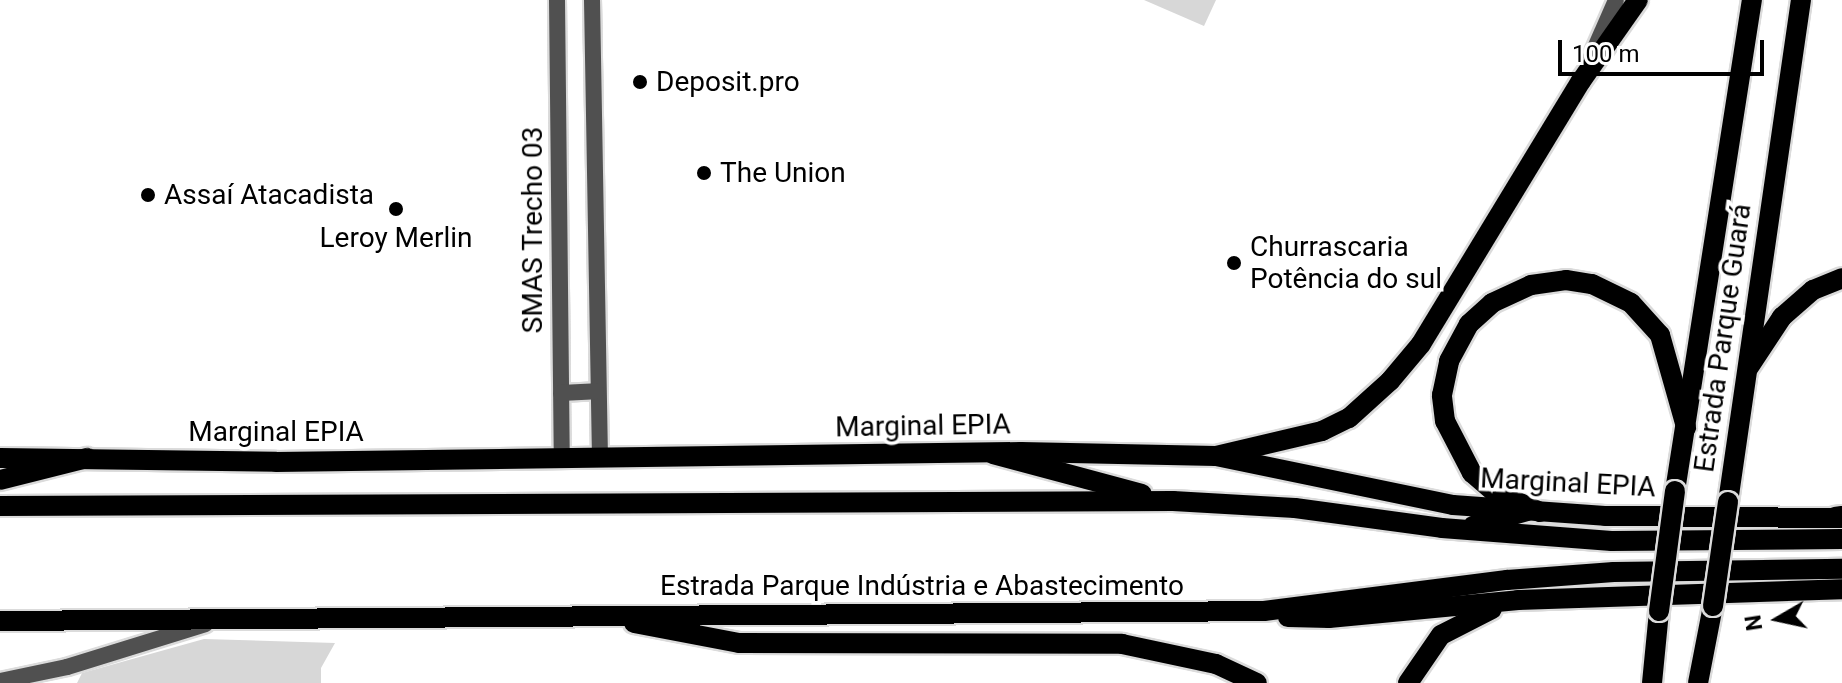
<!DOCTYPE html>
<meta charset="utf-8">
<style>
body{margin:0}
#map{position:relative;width:1842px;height:683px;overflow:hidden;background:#fff;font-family:Roboto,sans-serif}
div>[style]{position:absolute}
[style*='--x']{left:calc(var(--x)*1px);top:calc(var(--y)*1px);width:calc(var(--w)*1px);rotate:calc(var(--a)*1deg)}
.green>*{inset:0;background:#d7d7d7}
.roads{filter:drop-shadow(2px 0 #dbdbdb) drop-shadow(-2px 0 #dbdbdb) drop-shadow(0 2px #dbdbdb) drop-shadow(0 -2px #dbdbdb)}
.tertiary>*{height:16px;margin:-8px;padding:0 8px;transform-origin:8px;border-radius:8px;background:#505050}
.primary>*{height:20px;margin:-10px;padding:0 10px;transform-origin:10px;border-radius:10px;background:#000}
.trunk>*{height:20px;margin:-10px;padding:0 10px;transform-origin:10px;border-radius:10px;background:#000}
.bridges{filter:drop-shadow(2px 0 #dbdbdb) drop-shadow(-2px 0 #dbdbdb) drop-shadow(0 2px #dbdbdb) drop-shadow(0 -2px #dbdbdb)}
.trunk-bridge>*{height:20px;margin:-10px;padding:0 10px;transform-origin:10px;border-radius:10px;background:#000}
.dots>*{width:22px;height:22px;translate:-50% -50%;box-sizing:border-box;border:4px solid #fff;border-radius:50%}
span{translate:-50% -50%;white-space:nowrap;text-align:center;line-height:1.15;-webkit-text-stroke:7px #fff;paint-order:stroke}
.poi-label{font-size:28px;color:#000}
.left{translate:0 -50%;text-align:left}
.street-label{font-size:28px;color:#000}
.north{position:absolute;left:1738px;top:579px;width:80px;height:80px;-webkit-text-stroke:6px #fff;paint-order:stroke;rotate:261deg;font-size:22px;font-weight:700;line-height:32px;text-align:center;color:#000}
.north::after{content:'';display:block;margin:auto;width:28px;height:36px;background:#000;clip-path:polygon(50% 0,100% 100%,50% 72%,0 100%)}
.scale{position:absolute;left:1558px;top:40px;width:206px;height:36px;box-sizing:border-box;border:4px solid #000;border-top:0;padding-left:10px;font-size:24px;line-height:28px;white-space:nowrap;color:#000;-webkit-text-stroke:6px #fff;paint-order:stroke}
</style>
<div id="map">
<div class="green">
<div style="clip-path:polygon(1144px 0,1216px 0,1204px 26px)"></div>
<div style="clip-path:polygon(204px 639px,335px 643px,321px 668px,321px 683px,77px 683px,82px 673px)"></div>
</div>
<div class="roads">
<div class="tertiary">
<div style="--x:557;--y:0;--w:459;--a:89.4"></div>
<div style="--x:592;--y:0;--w:458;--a:89"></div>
<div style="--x:1591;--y:57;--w:62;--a:-66.3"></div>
<div style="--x:561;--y:393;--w:35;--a:-3"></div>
<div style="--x:0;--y:681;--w:68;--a:-11.8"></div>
<div style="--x:67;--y:667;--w:145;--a:-17.2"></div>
</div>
<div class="primary">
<div style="--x:0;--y:458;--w:276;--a:0.8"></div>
<div style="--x:276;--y:462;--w:745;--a:-0.77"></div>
<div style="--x:1021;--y:452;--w:195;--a:1.2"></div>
<div style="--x:1216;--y:456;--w:242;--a:11.7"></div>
<div style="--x:1453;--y:505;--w:152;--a:4.1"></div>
<div style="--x:1605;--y:516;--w:237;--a:0.5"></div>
</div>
<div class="trunk">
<div style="--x:1749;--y:367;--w:60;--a:-56.6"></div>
<div style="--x:1782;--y:317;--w:41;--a:-41.1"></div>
<div style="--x:1813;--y:290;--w:31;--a:-22"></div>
<div style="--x:993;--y:454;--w:154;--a:15"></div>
<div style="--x:1216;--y:456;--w:109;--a:-13.3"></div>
<div style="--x:1322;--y:431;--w:30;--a:-26"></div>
<div style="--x:1349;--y:418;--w:55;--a:-42.1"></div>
<div style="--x:1390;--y:381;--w:48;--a:-50"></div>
<div style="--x:1421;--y:344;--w:308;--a:-58.7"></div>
<div style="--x:1581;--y:81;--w:99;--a:-54.9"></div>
<div style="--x:0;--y:480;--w:90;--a:-14.2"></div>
<div style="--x:1675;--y:491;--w:497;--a:-81.1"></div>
<div style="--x:1728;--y:502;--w:507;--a:-81.73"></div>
<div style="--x:0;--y:506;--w:1173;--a:-0.24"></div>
<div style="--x:1173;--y:501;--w:122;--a:3.3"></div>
<div style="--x:1295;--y:508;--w:148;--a:7.7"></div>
<div style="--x:1442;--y:528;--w:170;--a:4.4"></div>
<div style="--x:1612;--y:541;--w:230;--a:-0.5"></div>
<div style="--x:1540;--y:512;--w:51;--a:-155.9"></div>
<div style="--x:1493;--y:491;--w:28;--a:-139"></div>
<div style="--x:1472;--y:473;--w:59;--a:-117.4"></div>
<div style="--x:1445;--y:421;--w:26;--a:-97"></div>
<div style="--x:1442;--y:395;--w:35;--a:-78"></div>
<div style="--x:1449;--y:361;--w:42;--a:-61.6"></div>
<div style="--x:1469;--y:324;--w:31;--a:-42"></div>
<div style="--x:1492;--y:303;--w:43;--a:-24.8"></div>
<div style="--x:1531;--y:285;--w:35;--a:-8"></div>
<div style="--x:1566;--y:280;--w:26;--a:9"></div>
<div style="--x:1592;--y:284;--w:43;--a:26"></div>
<div style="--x:1631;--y:303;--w:43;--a:47.8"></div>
<div style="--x:1660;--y:335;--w:96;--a:74.2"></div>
<div style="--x:1835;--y:517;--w:7;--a:-8"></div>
<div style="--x:1473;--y:526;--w:56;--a:-15.5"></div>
<div style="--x:1288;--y:617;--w:41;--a:1.4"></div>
<div style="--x:1329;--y:618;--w:190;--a:-5.4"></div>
<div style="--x:1518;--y:600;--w:324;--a:-1.9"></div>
<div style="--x:0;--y:621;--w:1264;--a:-0.45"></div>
<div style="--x:1264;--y:611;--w:245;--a:-7.3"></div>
<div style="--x:1507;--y:580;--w:107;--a:-4.3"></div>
<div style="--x:1614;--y:572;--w:228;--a:-0.8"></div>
<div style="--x:634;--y:623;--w:107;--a:10.8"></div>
<div style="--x:739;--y:643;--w:383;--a:0.1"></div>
<div style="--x:1122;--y:644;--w:96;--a:12"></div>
<div style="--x:1216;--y:664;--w:45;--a:24.9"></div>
<div style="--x:1408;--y:683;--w:58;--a:-55.5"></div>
<div style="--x:1441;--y:635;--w:57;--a:-27"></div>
<div style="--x:1652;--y:683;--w:72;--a:-84.4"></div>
<div style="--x:1698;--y:683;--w:78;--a:-79"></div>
</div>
</div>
<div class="bridges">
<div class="trunk-bridge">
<div style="--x:1713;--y:606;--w:105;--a:-81.8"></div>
<div style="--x:1659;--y:611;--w:121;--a:-82.4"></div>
</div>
</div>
<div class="dots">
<div style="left:640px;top:82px;background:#000"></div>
<div style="left:704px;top:173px;background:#000"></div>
<div style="left:148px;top:195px;background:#000"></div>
<div style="left:396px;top:209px;background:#000"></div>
<div style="left:1234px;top:263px;background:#000"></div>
</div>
<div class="poi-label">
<span class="left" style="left:656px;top:82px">Deposit.pro</span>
<span class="left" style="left:720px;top:173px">The Union</span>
<span class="left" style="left:164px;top:195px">Assaí Atacadista</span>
<span style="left:396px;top:238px">Leroy Merlin</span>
<span class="left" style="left:1250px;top:263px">Churrascaria<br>Potência do sul</span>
</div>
<div class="street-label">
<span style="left:533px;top:230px;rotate:-90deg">SMAS Trecho 03</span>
<span style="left:1723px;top:338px;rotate:-82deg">Estrada Parque Guará</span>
<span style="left:923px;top:426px;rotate:-1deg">Marginal EPIA</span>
<span style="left:276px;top:432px">Marginal EPIA</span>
<span style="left:1568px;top:483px;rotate:3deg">Marginal EPIA</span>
<span style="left:922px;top:586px">Estrada Parque Indústria e Abastecimento</span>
</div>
<div class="north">N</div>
<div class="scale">100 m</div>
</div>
